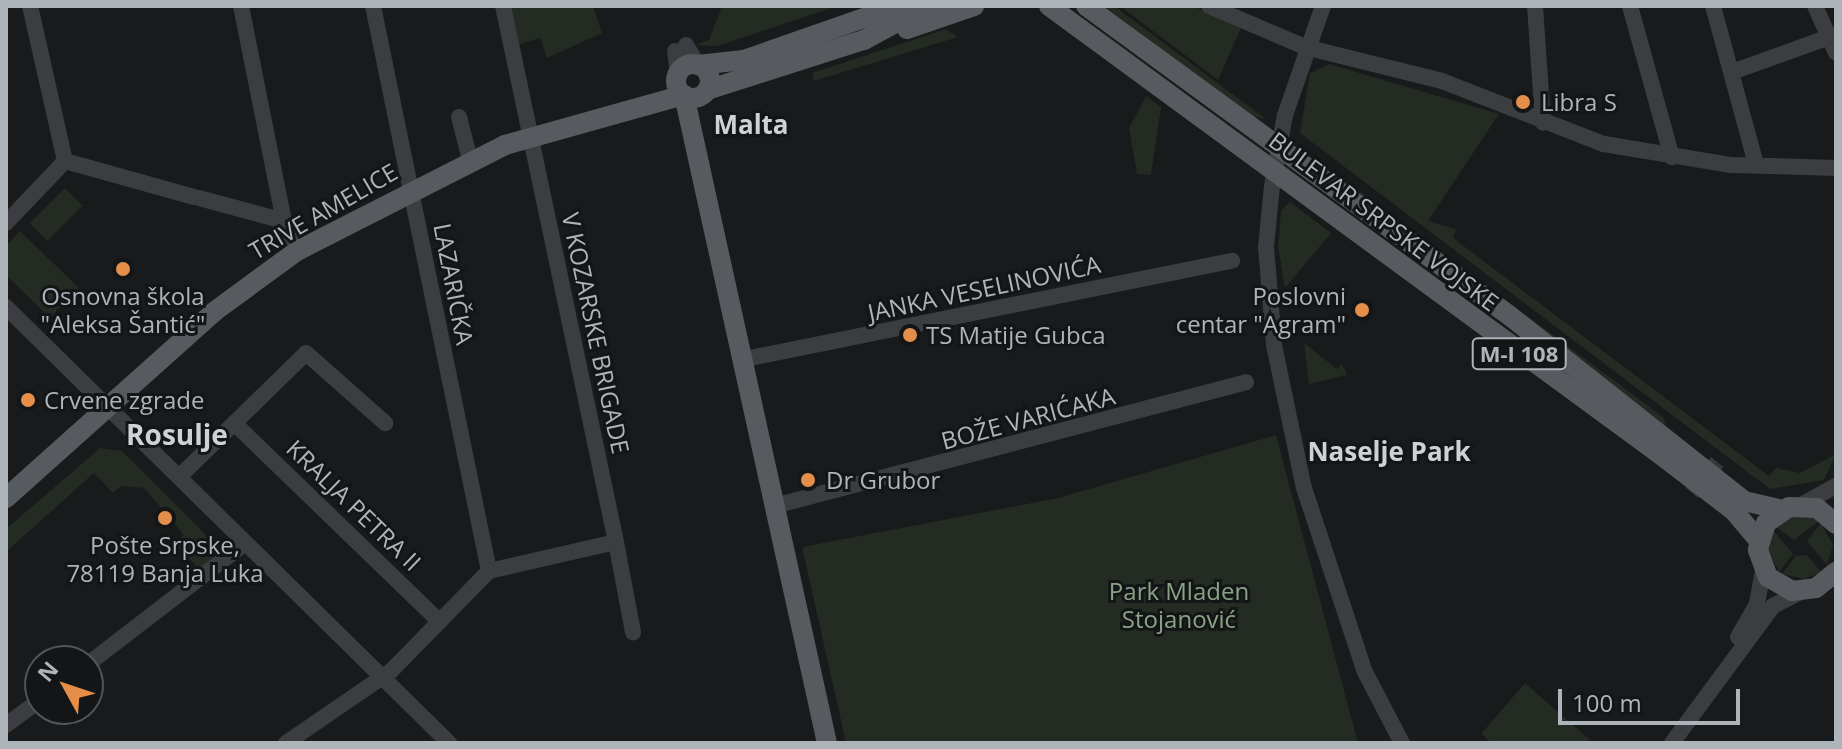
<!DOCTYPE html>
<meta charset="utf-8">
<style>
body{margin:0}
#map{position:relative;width:1842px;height:749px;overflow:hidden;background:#191a1b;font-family:"Open Sans",sans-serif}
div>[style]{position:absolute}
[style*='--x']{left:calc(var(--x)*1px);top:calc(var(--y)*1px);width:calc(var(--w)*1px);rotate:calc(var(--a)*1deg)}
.green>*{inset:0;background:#242b23;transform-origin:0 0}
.minor-tunnel>*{height:16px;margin-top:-8px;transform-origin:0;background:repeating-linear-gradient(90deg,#37393b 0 16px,transparent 0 24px)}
.minor>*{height:16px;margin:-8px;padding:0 8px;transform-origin:8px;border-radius:8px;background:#3b3d40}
.major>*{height:20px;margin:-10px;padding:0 10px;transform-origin:10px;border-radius:10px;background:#575a5f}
.major>.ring{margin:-10px;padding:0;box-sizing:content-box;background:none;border:20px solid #575a5f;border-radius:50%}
.dots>*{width:22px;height:22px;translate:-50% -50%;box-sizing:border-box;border:4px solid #141516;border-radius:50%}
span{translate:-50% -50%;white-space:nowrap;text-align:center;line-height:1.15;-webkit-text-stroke:6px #141516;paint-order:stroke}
.shield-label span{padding:2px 6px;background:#141516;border:2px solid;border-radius:6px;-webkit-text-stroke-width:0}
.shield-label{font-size:22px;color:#adb4ba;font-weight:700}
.poi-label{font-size:24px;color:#adb4ba}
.left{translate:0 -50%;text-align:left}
.right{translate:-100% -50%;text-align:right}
.street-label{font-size:24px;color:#adb4ba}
.park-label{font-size:24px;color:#8aa386}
.neighbourhood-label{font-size:26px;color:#cdd2d6;font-weight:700}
.quarter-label{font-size:28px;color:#cdd2d6;font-weight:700}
.frame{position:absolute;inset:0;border:8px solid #adb4ba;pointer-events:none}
.north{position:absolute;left:24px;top:645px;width:80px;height:80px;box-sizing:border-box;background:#141516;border:2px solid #515558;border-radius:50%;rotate:310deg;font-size:22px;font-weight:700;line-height:32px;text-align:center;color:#adb4ba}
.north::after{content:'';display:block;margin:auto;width:28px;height:36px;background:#e48e49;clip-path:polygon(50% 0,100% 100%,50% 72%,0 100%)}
.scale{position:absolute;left:1558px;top:689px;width:182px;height:36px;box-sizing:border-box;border:4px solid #adb4ba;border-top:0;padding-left:10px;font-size:24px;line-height:28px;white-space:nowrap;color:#adb4ba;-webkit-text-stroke:6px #141516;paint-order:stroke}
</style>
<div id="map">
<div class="green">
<div style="clip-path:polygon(509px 6px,593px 6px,602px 33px,547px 58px,540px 38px,517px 45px)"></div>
<div style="clip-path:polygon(722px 6px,838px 6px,717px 46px,695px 45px,709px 40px)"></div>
<div style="clip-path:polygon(1104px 6px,1114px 6px,1266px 119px,1251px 116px)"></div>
<div style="clip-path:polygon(1120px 6px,1193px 6px,1241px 28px,1218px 80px)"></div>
<div style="clip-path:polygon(946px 29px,958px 37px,814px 81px,812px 73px)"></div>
<div style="clip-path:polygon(1329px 64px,1499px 114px,1428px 221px,1456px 229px,1453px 238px,1769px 476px,1776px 468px,1800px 473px,1836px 454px,1824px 480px,1770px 489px,1300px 133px,1310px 73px)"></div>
<div style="clip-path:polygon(1146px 96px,1161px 107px,1151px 175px,1137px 174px,1129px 128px)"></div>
<div style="clip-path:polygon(1339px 176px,1663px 417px,1667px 427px,1356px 191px)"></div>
<div style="left:65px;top:188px;width:25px;height:50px;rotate:45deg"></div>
<div style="clip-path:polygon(1290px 202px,1331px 233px,1285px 288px,1278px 246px,1281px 211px)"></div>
<div style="clip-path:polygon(20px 231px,79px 288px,50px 318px,6px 275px,6px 246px)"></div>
<div style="clip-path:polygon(1304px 343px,1337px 369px,1342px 364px,1347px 375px,1309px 384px)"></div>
<div style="clip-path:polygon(1276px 435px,1358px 743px,846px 743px,802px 547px,1058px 498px)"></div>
<div style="clip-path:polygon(100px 448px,122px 451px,223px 552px,200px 570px,175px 543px,184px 535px,144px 488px,121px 486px,113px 493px,94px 473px,6px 552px,6px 529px)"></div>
<div style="clip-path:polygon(1790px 517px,1811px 517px,1819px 521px,1794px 540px,1776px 527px)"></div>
<div style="clip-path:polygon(1821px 523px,1833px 545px,1827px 565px,1807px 541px)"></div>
<div style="clip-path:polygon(1773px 530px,1793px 554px,1779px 572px,1768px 551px)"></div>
<div style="clip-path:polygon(1807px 555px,1821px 572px,1804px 579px,1782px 574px,1796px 556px)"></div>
<div style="clip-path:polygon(1525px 683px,1589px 739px,1585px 743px,1492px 743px,1481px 734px)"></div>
</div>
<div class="minor-tunnel">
<div style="--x:1692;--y:493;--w:40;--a:-51"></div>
</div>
<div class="minor">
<div style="--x:241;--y:6;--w:219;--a:78.7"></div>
<div style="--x:284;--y:221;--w:33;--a:67"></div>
<div style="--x:373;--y:6;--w:577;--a:78.4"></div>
<div style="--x:1209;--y:6;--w:104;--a:23.1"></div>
<div style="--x:1305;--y:47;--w:141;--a:13.9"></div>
<div style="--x:1442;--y:81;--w:174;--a:21.3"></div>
<div style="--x:1604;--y:144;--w:129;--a:9.4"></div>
<div style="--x:1731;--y:165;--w:105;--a:1.6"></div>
<div style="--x:1323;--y:6;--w:115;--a:109.2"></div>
<div style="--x:1285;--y:115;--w:72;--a:100.4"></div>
<div style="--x:1272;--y:186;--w:61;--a:95.6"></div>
<div style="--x:1266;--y:247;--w:98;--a:85.3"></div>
<div style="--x:1274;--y:345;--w:146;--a:78.2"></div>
<div style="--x:1304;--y:488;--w:194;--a:71.7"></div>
<div style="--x:1365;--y:672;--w:80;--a:62.5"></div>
<div style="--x:1535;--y:6;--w:117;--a:86.1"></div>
<div style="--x:1630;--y:6;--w:157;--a:74.5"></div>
<div style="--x:1713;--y:6;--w:164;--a:74.8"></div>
<div style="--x:1815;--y:6;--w:51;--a:65.9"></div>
<div style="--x:686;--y:45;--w:23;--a:59"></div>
<div style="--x:675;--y:51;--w:21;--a:82"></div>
<div style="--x:1732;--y:72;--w:103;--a:-19.8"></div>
<div style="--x:459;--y:117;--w:44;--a:75.7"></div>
<div style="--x:65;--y:161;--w:134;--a:15.6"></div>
<div style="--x:199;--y:198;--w:88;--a:15.1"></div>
<div style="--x:6;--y:223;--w:86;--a:-46.4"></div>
<div style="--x:65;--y:161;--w:159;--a:-102.7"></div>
<div style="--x:6;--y:307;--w:622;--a:44.54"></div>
<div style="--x:745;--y:359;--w:497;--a:-11.4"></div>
<div style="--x:234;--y:423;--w:286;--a:44"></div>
<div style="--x:179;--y:477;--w:177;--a:-44.3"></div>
<div style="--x:306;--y:353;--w:106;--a:41.5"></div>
<div style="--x:1803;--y:504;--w:38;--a:-29"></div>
<div style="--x:774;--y:506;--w:488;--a:-14.7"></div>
<div style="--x:616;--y:542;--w:92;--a:79.3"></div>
<div style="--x:489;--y:571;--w:130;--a:-12.9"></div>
<div style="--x:616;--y:542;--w:548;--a:-101.9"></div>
<div style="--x:1738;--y:637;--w:38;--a:-60"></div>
<div style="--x:1757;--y:604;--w:36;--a:-80"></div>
<div style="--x:88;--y:664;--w:197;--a:-37.6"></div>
<div style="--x:6;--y:725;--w:42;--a:-36.3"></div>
<div style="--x:286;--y:743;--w:127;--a:-34.4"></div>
<div style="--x:391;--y:671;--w:140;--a:-45.6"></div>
<div style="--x:1672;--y:743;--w:170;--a:-53.6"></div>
<div style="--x:1773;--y:606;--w:30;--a:-27"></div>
</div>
<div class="major">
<div style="--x:1049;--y:6;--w:759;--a:36.27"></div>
<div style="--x:1661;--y:455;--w:92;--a:37.5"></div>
<div style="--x:1734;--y:511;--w:38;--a:50"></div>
<div style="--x:1086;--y:6;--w:525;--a:36.17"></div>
<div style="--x:1510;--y:316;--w:298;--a:38.3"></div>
<div style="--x:1744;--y:501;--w:39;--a:13"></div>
<div style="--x:907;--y:29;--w:71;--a:-18.9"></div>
<div class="ring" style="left:676px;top:64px;width:14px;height:14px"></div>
<div style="--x:698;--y:65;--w:46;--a:-6.2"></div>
<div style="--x:744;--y:60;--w:163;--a:-19.3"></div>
<div style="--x:707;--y:90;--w:165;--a:-17.7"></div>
<div style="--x:864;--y:40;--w:72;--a:-28.4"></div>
<div style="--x:6;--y:498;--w:280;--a:-41.8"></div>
<div style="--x:215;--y:311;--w:102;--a:-36.2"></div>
<div style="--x:297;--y:251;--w:233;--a:-27"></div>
<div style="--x:505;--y:145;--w:186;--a:-15.6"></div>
<div style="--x:684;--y:95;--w:664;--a:77.56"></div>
<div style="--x:1836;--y:524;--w:25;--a:-140"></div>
<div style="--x:1817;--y:508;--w:28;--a:-178"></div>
<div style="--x:1789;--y:507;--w:28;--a:145"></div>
<div style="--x:1766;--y:523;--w:28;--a:107"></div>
<div style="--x:1758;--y:550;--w:29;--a:70"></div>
<div style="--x:1768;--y:577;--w:28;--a:30"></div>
<div style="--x:1792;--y:591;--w:24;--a:-7"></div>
<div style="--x:1816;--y:588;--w:26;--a:-39"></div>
</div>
<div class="dots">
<div style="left:1523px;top:102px;background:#e48e49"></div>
<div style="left:123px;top:269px;background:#e48e49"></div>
<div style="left:1362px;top:310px;background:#e48e49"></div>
<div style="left:910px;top:335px;background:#e48e49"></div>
<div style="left:28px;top:400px;background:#e48e49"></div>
<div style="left:808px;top:480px;background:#e48e49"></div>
<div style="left:165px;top:518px;background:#e48e49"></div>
</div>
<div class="shield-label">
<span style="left:1519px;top:354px">M-I 108</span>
</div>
<div class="poi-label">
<span class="left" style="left:1541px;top:102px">Libra S</span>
<span style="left:123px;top:310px">Osnovna škola<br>"Aleksa Šantić"</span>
<span class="right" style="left:1346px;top:310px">Poslovni<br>centar "Agram"</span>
<span class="left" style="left:926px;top:335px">TS Matije Gubca</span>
<span class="left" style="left:44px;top:400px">Crvene zgrade</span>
<span class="left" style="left:826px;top:480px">Dr Grubor</span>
<span style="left:165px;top:559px">Pošte Srpske,<br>78119 Banja Luka</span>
</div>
<div class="street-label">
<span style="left:323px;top:211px;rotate:-30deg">TRIVE AMELICE</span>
<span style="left:1384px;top:221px;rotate:37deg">BULEVAR SRPSKE VOJSKE</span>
<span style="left:454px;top:284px;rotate:79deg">LAZARIČKA</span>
<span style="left:984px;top:288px;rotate:-12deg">JANKA VESELINOVIĆA</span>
<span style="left:596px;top:333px;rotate:78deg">V KOZARSKE BRIGADE</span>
<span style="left:1028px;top:418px;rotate:-15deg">BOŽE VARIĆAKA</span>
<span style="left:354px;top:505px;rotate:44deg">KRALJA PETRA II</span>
</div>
<div class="park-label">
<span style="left:1179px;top:605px">Park Mladen<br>Stojanović</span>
</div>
<div class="neighbourhood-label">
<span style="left:751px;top:125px">Malta</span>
<span style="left:1389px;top:452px">Naselje Park</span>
</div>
<div class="quarter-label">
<span style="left:177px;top:434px">Rosulje</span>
</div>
<div class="frame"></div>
<div class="north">N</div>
<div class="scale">100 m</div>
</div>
